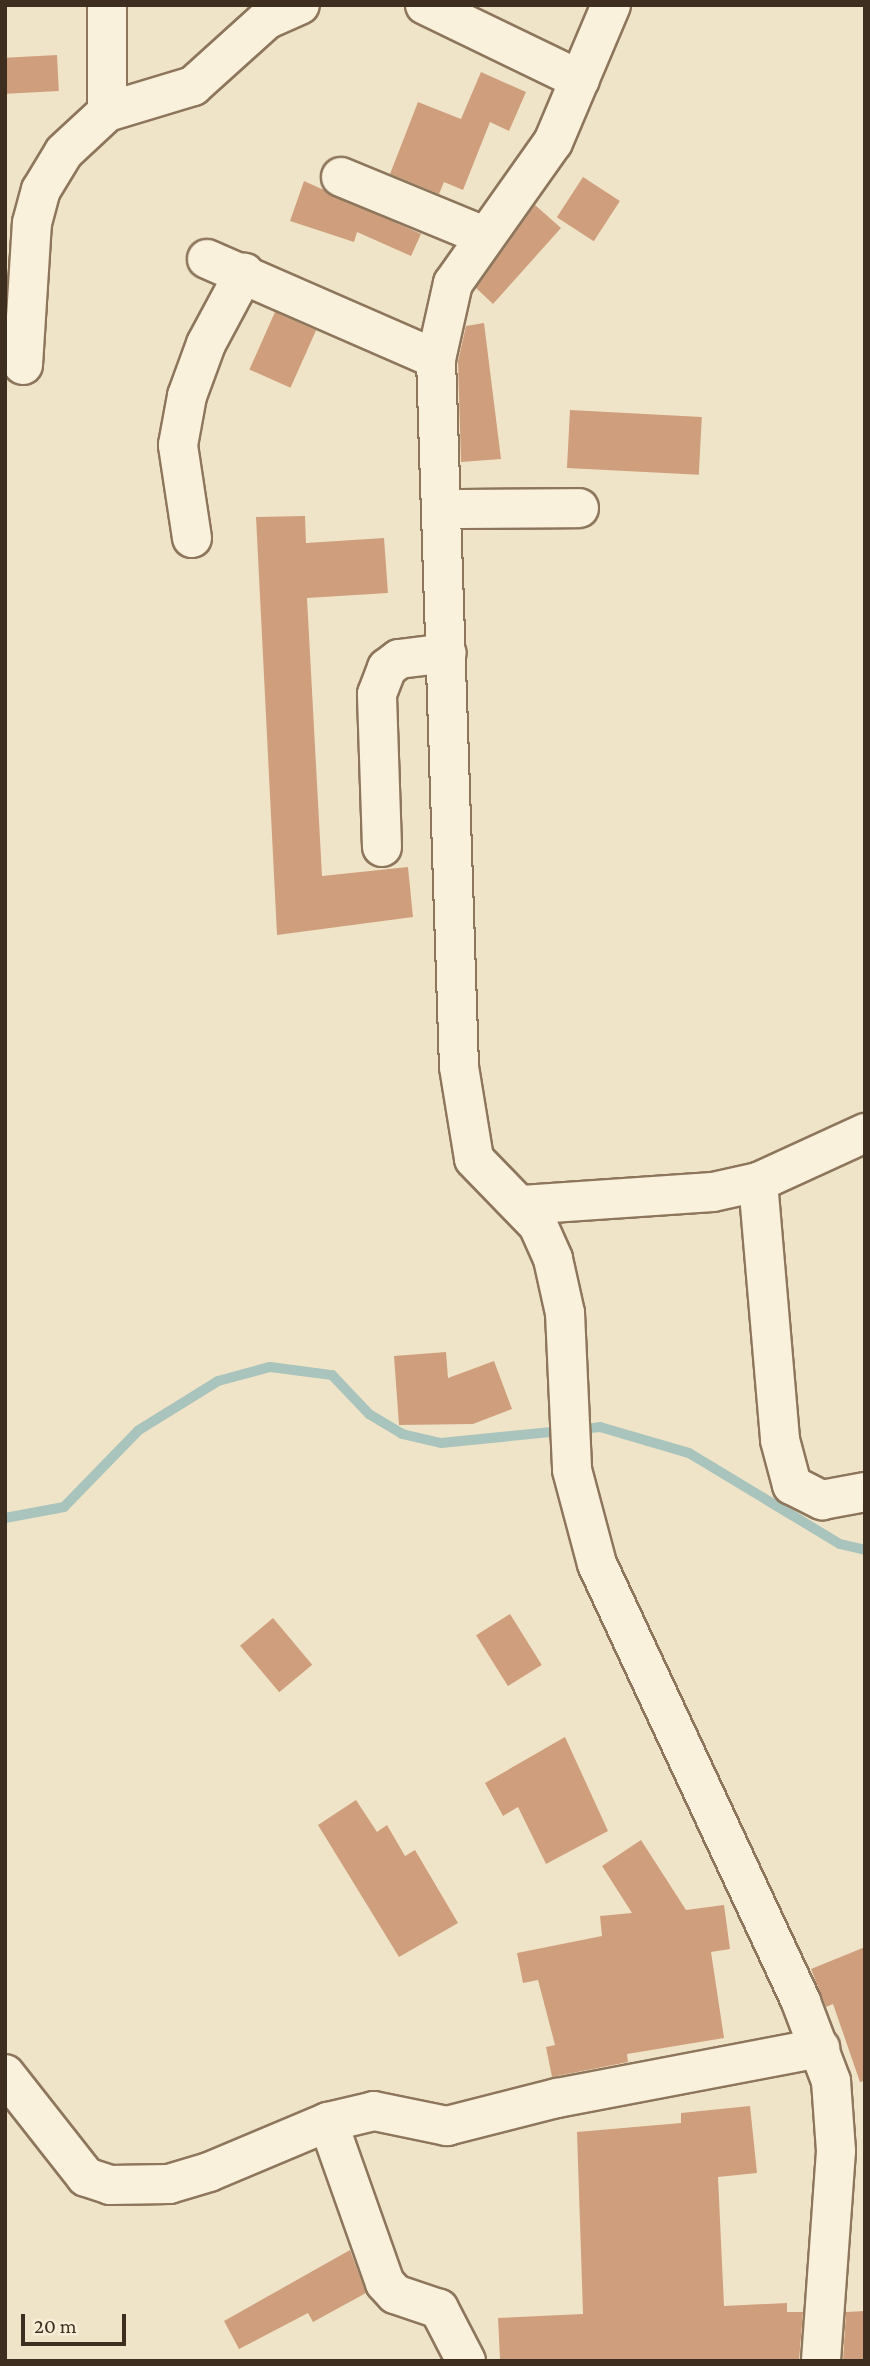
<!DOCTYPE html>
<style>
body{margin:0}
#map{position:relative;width:870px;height:2366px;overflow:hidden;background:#f0e4c8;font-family:"Crimson Pro",serif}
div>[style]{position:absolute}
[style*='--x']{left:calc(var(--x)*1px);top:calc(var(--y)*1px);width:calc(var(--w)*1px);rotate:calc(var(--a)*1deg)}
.stream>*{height:10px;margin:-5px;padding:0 5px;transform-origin:5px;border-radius:5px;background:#a9c4bc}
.building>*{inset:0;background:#cf9f7d;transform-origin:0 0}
.roads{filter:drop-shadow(2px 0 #8d765c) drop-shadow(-2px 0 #8d765c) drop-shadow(0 2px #8d765c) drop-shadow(0 -2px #8d765c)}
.minor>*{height:38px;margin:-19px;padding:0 19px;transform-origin:19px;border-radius:19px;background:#faf1dc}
span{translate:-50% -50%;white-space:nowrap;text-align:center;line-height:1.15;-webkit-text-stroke:5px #f7eed8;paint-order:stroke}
.frame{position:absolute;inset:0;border:7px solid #3d2e20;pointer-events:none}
.scale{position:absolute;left:21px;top:2314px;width:105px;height:32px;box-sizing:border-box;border:4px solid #3d2e20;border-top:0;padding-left:9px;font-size:21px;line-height:24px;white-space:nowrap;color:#3d2e20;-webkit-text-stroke:5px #f7eed8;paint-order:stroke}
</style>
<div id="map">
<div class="stream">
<div style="--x:5;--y:1518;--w:60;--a:-10.6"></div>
<div style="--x:64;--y:1507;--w:107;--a:-45.8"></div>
<div style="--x:139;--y:1430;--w:93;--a:-31.8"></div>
<div style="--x:218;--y:1381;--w:54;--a:-15.1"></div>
<div style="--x:270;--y:1367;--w:63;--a:7.4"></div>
<div style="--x:332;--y:1375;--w:54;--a:46.5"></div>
<div style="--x:369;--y:1414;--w:39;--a:31"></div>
<div style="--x:402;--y:1434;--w:40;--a:13"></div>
<div style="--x:441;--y:1443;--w:160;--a:-5.7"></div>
<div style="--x:600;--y:1427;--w:93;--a:16.3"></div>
<div style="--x:689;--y:1453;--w:176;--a:31.1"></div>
<div style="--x:840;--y:1544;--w:26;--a:13"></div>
</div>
<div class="building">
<div style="left:57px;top:55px;width:36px;height:52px;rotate:87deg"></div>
<div style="clip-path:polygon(481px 72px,526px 92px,509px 131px,490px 122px,463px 190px,444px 182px,439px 194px,390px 174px,418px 102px,461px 119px)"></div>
<div style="left:583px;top:177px;width:44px;height:48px;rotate:33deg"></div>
<div style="clip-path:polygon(304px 181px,421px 234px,411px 256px,357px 232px,354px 242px,290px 221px)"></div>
<div style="clip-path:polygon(535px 205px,561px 228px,493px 304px,476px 288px)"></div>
<div style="left:275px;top:312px;width:45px;height:63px;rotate:24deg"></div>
<div style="clip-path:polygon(484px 323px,501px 459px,461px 462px,458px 361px,466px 326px)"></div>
<div style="left:570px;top:410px;width:132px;height:58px;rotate:3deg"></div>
<div style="clip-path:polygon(305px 516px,306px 543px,384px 538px,388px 593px,307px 598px,322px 876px,408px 867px,413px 917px,277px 935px,256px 517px)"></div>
<div style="clip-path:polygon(446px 1352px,448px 1378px,494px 1361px,512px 1409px,473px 1424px,399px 1425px,394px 1356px)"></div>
<div style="left:510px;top:1614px;width:60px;height:40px;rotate:58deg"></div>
<div style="left:273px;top:1618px;width:61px;height:43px;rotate:50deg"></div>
<div style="clip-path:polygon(565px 1737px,608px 1831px,546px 1864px,518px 1807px,503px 1816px,485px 1783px)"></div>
<div style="clip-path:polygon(356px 1800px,377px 1832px,387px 1825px,405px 1856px,415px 1850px,458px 1923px,399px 1957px,318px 1825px)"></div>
<div style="clip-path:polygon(641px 1840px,686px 1910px,724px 1905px,730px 1949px,711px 1952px,724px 2038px,627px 2054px,628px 2062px,552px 2077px,546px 2047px,555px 2045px,538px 1980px,523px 1983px,517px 1953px,602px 1936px,600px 1916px,632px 1913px,602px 1866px)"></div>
<div style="clip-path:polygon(865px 1947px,865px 2081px,860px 2082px,833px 2004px,826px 2007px,811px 1969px)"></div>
<div style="clip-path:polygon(750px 2106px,757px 2173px,718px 2177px,724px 2306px,787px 2303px,787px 2312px,803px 2312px,799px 2361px,500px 2359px,498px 2318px,583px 2314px,577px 2132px,681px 2123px,681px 2113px)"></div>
<div style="clip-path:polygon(350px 2250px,366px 2293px,313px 2322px,308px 2313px,239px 2349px,224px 2321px)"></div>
<div style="clip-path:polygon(865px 2311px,865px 2361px,843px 2361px,846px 2312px)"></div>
</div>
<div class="roads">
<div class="minor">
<div style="--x:107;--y:5;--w:107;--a:90"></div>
<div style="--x:425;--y:5;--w:172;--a:25.8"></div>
<div style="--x:611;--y:5;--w:149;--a:112.9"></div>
<div style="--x:553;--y:142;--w:173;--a:125.3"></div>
<div style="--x:453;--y:283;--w:78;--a:102.6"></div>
<div style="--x:436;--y:359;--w:708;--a:88.14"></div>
<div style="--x:459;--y:1067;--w:93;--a:80.7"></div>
<div style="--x:474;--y:1159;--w:92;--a:45.9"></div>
<div style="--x:538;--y:1225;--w:37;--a:66"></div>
<div style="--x:553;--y:1259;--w:55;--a:77.5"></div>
<div style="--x:565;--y:1313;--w:157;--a:87.4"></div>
<div style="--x:572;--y:1470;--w:97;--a:75.1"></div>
<div style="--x:597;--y:1564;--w:483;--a:65"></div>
<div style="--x:801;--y:2002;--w:85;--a:69.2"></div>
<div style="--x:831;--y:2081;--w:70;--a:85.9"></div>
<div style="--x:836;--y:2151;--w:211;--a:94.1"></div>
<div style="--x:341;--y:177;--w:155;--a:22.4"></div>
<div style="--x:207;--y:259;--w:250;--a:23.6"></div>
<div style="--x:23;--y:365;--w:142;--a:-86.4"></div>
<div style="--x:32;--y:223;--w:34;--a:-75"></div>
<div style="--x:41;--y:190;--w:44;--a:-58.8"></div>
<div style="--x:64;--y:152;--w:59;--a:-42.9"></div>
<div style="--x:107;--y:112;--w:90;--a:-16.8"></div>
<div style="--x:193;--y:86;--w:98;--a:-42.1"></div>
<div style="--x:266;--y:20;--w:37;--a:-24"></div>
<div style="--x:445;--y:509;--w:134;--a:-0.4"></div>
<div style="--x:192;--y:538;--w:94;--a:-98.6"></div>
<div style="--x:178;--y:445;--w:50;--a:-79.6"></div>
<div style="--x:187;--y:396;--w:55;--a:-69.9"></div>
<div style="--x:206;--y:344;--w:81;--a:-61.8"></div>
<div style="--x:382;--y:847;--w:153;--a:-91.9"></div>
<div style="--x:377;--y:694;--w:28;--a:-69"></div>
<div style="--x:387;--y:668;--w:15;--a:-37"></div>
<div style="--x:399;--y:659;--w:48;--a:-7.1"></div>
<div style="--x:758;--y:1182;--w:259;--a:85.1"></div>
<div style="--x:780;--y:1440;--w:47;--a:75.1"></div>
<div style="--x:792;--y:1485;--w:34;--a:27"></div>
<div style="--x:822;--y:1500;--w:44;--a:-10.5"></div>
<div style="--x:522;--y:1205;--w:191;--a:-3.9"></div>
<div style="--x:713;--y:1192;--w:46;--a:-12.5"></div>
<div style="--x:758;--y:1182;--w:118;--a:-24.6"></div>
<div style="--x:5;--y:2074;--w:131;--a:51.8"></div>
<div style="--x:86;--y:2177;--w:25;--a:18"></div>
<div style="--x:110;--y:2185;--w:59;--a:-1"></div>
<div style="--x:169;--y:2184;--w:42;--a:-16.7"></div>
<div style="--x:209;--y:2172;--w:129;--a:-22.8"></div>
<div style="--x:466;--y:2361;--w:59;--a:-117.4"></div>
<div style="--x:439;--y:2309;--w:46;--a:-161.2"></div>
<div style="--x:395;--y:2294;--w:15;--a:-132"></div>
<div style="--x:385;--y:2283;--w:171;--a:-109.5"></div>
<div style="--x:328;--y:2122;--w:47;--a:-13.4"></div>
<div style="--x:374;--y:2111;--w:75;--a:11.6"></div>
<div style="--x:447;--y:2126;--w:114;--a:-14.3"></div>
<div style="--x:557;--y:2098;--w:268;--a:-10.8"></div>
</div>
</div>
<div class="frame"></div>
<div class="scale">20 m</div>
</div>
